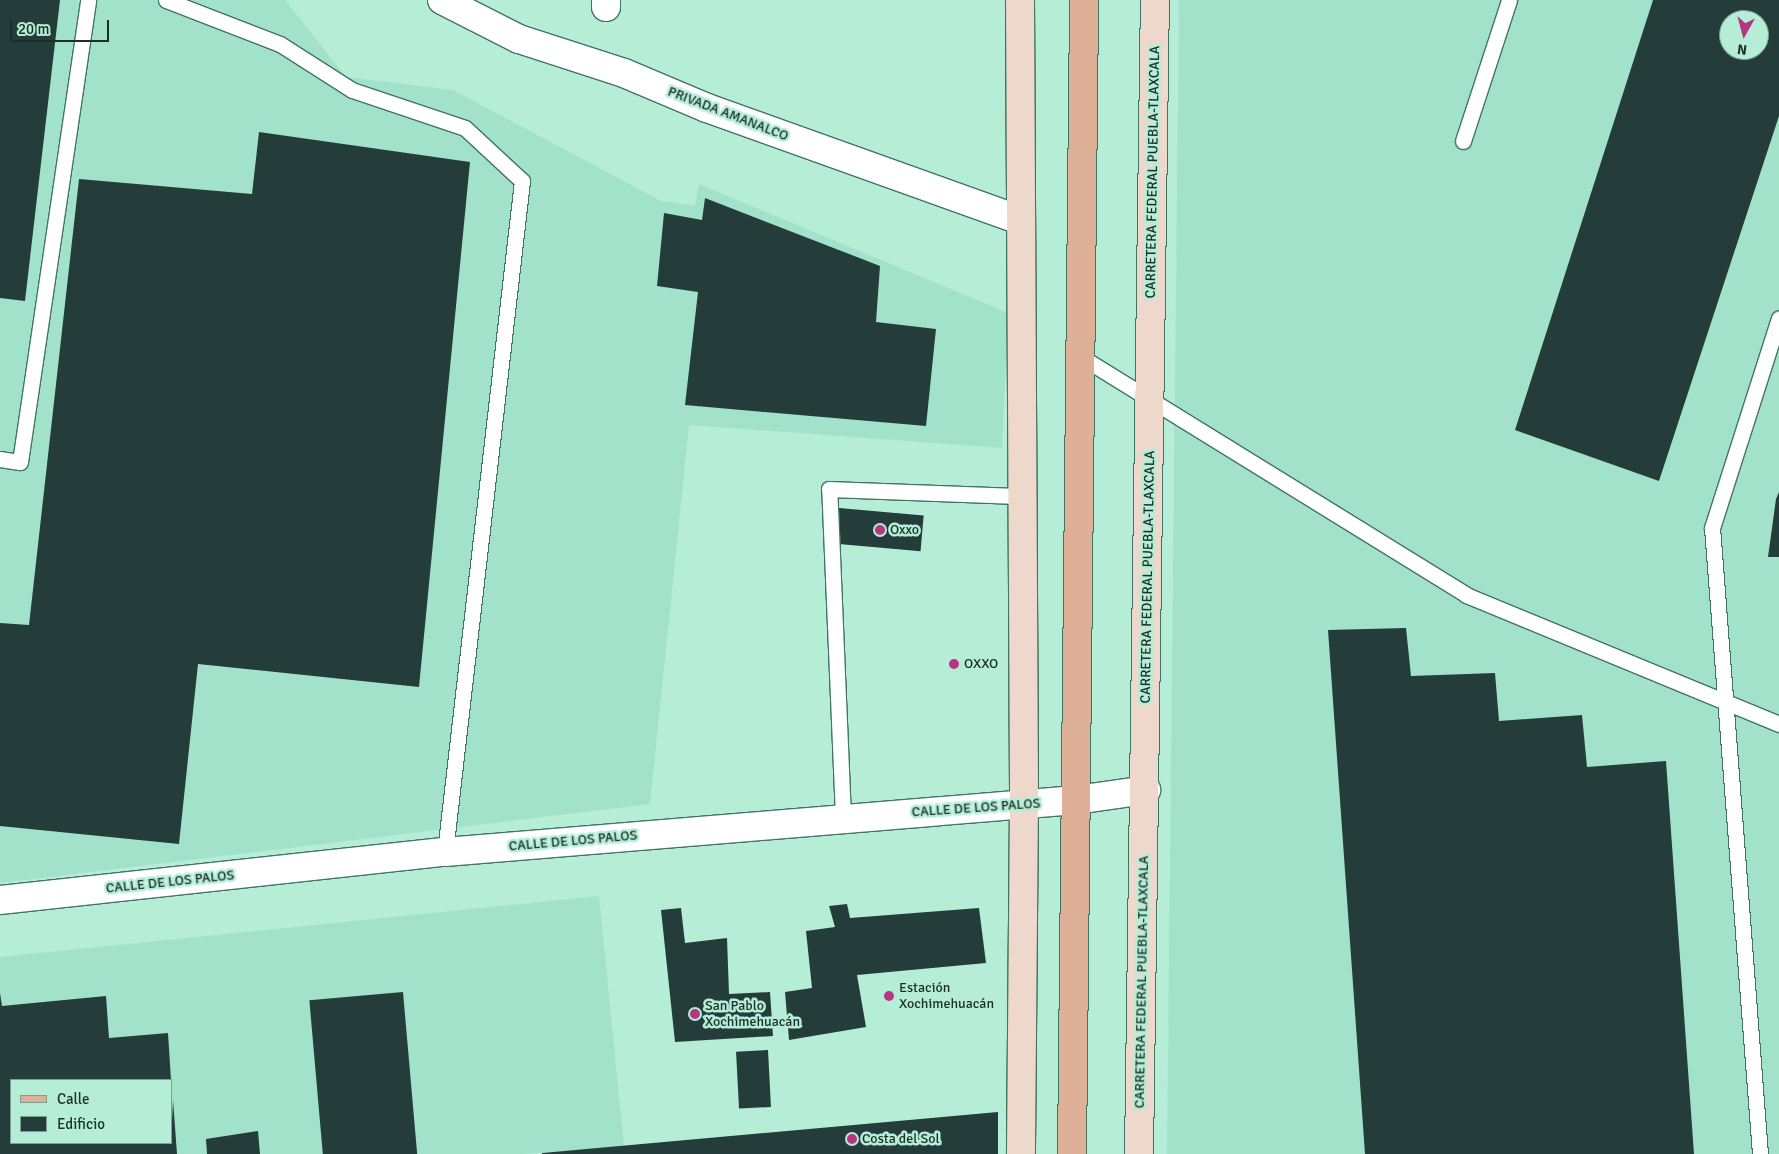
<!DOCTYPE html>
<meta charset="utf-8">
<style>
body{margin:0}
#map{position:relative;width:1779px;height:1154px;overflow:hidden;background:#b6edd7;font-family:Signika,sans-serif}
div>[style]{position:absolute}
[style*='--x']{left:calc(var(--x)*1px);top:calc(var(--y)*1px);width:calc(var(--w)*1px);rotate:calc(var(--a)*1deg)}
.built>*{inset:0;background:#a2e2ca}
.building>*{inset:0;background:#243d3b;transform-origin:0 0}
.roads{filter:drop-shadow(1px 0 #417562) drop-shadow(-1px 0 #417562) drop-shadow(0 1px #417562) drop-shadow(0 -1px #417562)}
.lane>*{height:15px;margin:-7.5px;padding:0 7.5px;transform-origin:7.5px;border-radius:7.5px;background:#fff}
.street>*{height:28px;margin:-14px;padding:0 14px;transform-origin:14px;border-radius:14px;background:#fff}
.secondary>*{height:28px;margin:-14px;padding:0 14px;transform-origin:14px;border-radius:14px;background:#eed7cb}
.primary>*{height:28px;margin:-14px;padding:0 14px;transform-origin:14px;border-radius:14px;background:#deb097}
.dots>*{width:14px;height:14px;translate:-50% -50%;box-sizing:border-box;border:2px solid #b6edd7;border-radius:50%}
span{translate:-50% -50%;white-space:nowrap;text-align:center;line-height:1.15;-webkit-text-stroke:5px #b6edd7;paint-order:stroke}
.street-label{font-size:14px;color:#1a3028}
.poi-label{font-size:14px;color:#1a3028}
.left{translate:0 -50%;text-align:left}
.legend{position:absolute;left:10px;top:1079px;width:162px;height:65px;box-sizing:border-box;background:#b6edd7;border:1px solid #78a191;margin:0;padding:6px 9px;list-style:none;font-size:15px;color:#1a3028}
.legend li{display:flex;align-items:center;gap:10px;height:25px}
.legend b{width:25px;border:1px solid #78a191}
.north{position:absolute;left:1719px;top:10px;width:50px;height:50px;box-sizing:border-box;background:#b6edd7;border:1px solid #78a191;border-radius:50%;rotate:187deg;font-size:14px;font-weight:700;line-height:20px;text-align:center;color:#1a3028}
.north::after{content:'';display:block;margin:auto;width:18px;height:22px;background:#b63681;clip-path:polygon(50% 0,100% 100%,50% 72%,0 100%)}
.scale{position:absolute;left:10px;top:20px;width:99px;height:22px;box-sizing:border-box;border:2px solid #1a3028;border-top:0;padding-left:6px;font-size:15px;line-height:18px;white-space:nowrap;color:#1a3028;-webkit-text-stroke:4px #b6edd7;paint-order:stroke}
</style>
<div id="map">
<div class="built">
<div style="clip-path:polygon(0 0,285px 0,346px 77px,453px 90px,661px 201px,695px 206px,699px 184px,1008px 313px,1002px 448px,689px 425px,650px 804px,0 883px)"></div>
<div style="clip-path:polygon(evenodd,1179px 0,1779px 0,1779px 1154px,1167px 1154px,1179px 0,1729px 20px,1759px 20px,1759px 50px,1729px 50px,1729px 20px)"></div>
<div style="clip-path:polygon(evenodd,599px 896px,624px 1147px,521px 1154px,0 1154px,0 957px,599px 896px,11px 1080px,171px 1080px,171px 1143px,11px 1143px,11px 1080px)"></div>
</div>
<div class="building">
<div style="clip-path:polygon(0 0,60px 0,25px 301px,0 298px)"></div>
<div style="clip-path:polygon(evenodd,1653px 0,1779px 0,1779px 116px,1659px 481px,1515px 430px,1653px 0,1729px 20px,1759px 20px,1759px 50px,1729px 50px,1729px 20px)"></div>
<div style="clip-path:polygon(259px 132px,470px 162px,419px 687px,198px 664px,179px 844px,0 826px,0 623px,29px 625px,79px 179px,252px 194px)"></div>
<div style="clip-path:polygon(705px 198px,880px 266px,876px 322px,936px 329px,926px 426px,685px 405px,698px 292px,657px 286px,664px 213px,702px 220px)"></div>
<div style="clip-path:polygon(1779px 492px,1779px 557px,1768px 557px,1776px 499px)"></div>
<div style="left:839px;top:508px;width:85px;height:36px;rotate:5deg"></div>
<div style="clip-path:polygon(1406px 628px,1411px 676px,1495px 673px,1499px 721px,1582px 715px,1587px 767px,1666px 761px,1694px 1154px,1365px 1154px,1328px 630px)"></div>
<div style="clip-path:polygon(847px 904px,850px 918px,979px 908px,986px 963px,857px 975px,866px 1027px,789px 1040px,785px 992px,812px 988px,806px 931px,835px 927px,829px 906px)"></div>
<div style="clip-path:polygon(681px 908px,685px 943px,727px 938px,729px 994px,770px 992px,773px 1036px,675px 1042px,661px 910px)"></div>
<div style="left:403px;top:992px;width:163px;height:94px;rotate:85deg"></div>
<div style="clip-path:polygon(0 993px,2px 1006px,106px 996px,109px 1038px,168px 1033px,171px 1080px,11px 1080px,11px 1143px,171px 1143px,173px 1100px,177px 1154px,0 1154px)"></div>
<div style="left:768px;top:1050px;width:57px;height:32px;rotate:87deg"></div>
<div style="clip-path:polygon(998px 1112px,998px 1154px,542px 1154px,542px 1153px)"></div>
<div style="clip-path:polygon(258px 1131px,260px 1154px,207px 1154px,206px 1139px)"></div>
</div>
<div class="roads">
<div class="lane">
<div style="--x:166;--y:0;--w:122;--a:21.1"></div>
<div style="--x:280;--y:44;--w:85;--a:32.6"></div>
<div style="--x:352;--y:90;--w:119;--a:18.6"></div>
<div style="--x:465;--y:128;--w:78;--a:42.9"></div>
<div style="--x:522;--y:181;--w:675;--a:96.55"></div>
<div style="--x:1463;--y:141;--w:148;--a:-71.9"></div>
<div style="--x:1083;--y:358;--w:450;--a:31.7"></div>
<div style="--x:1466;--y:595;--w:339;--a:22.4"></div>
<div style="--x:0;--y:459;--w:20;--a:9"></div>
<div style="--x:20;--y:462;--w:467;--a:-81.6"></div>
<div style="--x:843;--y:817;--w:328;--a:-92.4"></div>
<div style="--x:829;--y:489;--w:195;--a:2.1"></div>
<div style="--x:1760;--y:1154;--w:628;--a:-94.38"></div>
<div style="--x:1712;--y:528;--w:220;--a:-72.3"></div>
</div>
<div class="street">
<div style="--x:442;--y:0;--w:86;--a:26.9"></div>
<div style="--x:519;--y:39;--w:110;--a:17.9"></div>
<div style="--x:624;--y:73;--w:90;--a:22.9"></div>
<div style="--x:707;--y:108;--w:331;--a:19.7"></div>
<div style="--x:606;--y:0;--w:7;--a:90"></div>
<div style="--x:0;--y:900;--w:448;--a:-6.2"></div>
<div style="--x:445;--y:852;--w:633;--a:-4.71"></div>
<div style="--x:1076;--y:800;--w:71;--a:-8.1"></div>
</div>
<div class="secondary">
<div style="--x:1020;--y:0;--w:804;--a:89.71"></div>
<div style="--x:1024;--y:804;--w:350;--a:90.5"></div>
<div style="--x:1139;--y:1154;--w:1154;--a:-89.21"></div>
</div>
<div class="primary">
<div style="--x:1072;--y:1154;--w:1154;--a:-89.4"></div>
</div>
</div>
<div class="dots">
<div style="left:880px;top:530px;background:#b63681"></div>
<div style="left:954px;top:664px;background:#b63681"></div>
<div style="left:889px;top:996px;background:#b63681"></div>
<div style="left:695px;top:1014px;background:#b63681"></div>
<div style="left:852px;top:1139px;background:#b63681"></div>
</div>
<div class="street-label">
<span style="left:728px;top:114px;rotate:21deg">PRIVADA AMANALCO</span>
<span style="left:1153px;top:172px;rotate:-89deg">CARRETERA FEDERAL PUEBLA-TLAXCALA</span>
<span style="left:1148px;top:577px;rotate:-89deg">CARRETERA FEDERAL PUEBLA-TLAXCALA</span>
<span style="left:976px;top:808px;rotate:-4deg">CALLE DE LOS PALOS</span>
<span style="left:573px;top:841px;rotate:-5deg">CALLE DE LOS PALOS</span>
<span style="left:170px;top:882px;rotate:-6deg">CALLE DE LOS PALOS</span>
<span style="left:1142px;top:982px;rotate:-89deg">CARRETERA FEDERAL PUEBLA-TLAXCALA</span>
</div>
<div class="poi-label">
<span class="left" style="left:890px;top:530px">Oxxo</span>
<span class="left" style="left:964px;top:664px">OXXO</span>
<span class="left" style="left:899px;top:996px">Estación<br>Xochimehuacán</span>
<span class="left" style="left:705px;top:1014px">San Pablo<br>Xochimehuacán</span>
<span class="left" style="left:862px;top:1139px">Costa del Sol</span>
</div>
<ul class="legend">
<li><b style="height:6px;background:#deb097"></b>Calle</li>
<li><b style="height:14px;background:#243d3b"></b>Edificio</li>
</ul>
<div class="north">N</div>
<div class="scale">20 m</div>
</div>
